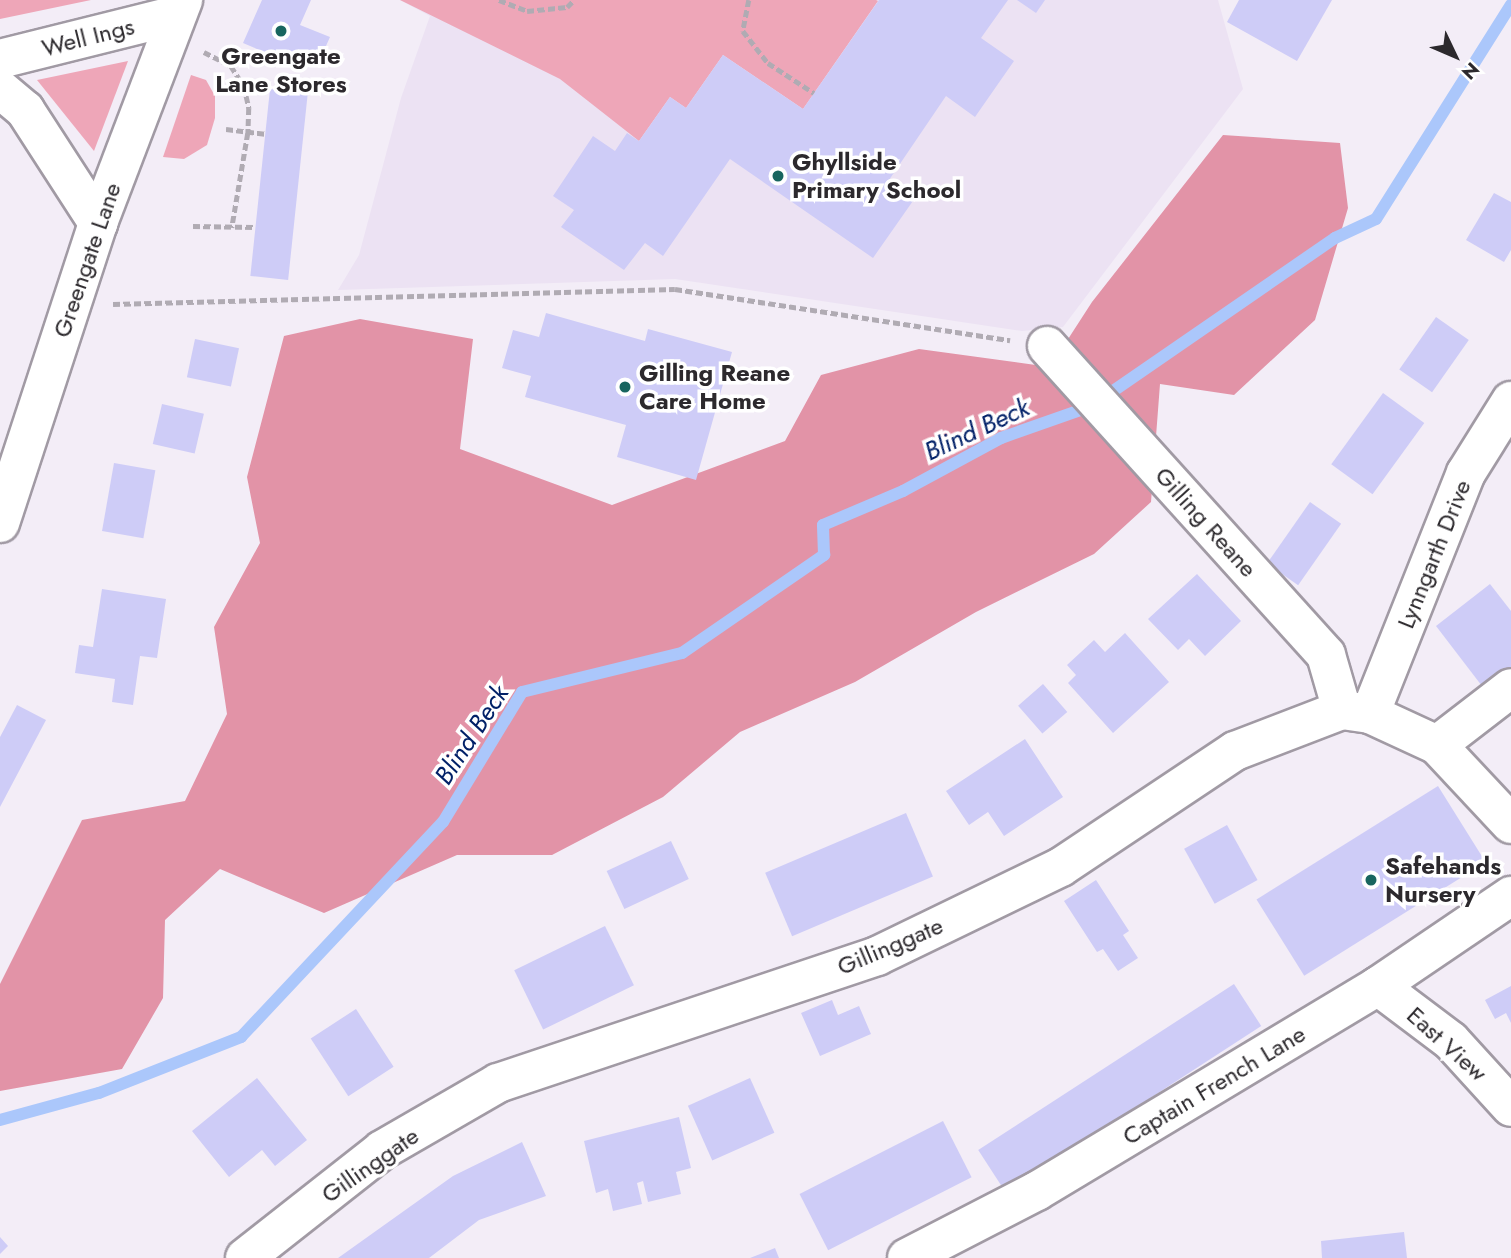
<!DOCTYPE html>
<style>
body{margin:0}
#map{position:relative;width:1511px;height:1258px;overflow:hidden;background:#f3edf7;font-family:Jost,sans-serif}
div>[style]{position:absolute}
[style*='--x']{left:calc(var(--x)*1px);top:calc(var(--y)*1px);width:calc(var(--w)*1px);rotate:calc(var(--a)*1deg)}
.built>*{inset:0;background:#ece2f3}
.green>*{inset:0;background:#eea6b8}
.forest>*{inset:0;background:#e293a7}
.stream>*{height:12px;margin:-6px;padding:0 6px;transform-origin:6px;border-radius:6px;background:#abc7fb}
.building>*{inset:0;background:#ceccf7;transform-origin:0 0}
.path>*{height:4.5px;margin-top:-2.25px;transform-origin:0;background:repeating-linear-gradient(90deg,#b0abb3 0 7px,transparent 0 10.5px)}
.roads{filter:drop-shadow(2px 0 #a19aa4) drop-shadow(-2px 0 #a19aa4) drop-shadow(0 2px #a19aa4) drop-shadow(0 -2px #a19aa4)}
.minor>*{height:38px;margin:-19px;padding:0 19px;transform-origin:19px;border-radius:19px;background:#fff}
.dots>*{width:19px;height:19px;translate:-50% -50%;box-sizing:border-box;border:4px solid #fff;border-radius:50%}
span{translate:-50% -50%;white-space:nowrap;text-align:center;line-height:1.15;-webkit-text-stroke:7px #fff;paint-order:stroke}
.street-label{font-size:24px;color:#2c292d}
.poi-label{font-size:24px;color:#2c292d;font-weight:700}
.left{translate:0 -50%;text-align:left}
.water-label{font-size:26px;color:#022168;font-style:italic}
.north{position:absolute;left:1420px;top:21px;width:70px;height:70px;-webkit-text-stroke:5px #fff;paint-order:stroke;rotate:134deg;font-size:19px;font-weight:700;line-height:28px;text-align:center;color:#2c292d}
.north::after{content:'';display:block;margin:auto;width:24px;height:32px;background:#2c292d;clip-path:polygon(50% 0,100% 100%,50% 72%,0 100%)}
</style>
<div id="map">
<div class="built">
<div style="clip-path:polygon(400px 0,1218px 0,1243px 89px,1063px 327px,1022px 331px,675px 279px,338px 290px,359px 255px,401px 98px,430px 16px)"></div>
</div>
<div class="green">
<div style="clip-path:polygon(0 0,91px 0,0 19px)"></div>
<div style="clip-path:polygon(400px 0,876px 0,878px 1px,803px 109px,723px 55px,686px 108px,670px 97px,639px 141px,560px 79px)"></div>
<div style="clip-path:polygon(128px 61px,94px 151px,37px 80px)"></div>
<div style="clip-path:polygon(191px 75px,206px 80px,215px 96px,215px 118px,207px 145px,184px 159px,163px 157px)"></div>
</div>
<div class="forest">
<div style="clip-path:polygon(1223px 135px,1340px 143px,1348px 208px,1315px 320px,1234px 395px,1160px 384px,1151px 502px,1094px 554px,976px 612px,855px 682px,740px 732px,663px 797px,552px 855px,457px 855px,324px 913px,220px 869px,165px 920px,163px 998px,122px 1069px,0 1091px,0 984px,82px 820px,185px 801px,227px 714px,214px 627px,260px 543px,247px 477px,284px 336px,360px 319px,473px 339px,460px 449px,612px 505px,785px 441px,821px 375px,919px 349px,1050px 367px,1092px 302px)"></div>
</div>
<div class="stream">
<div style="--x:1103;--y:398;--w:282;--a:-34.6"></div>
<div style="--x:1335;--y:238;--w:45;--a:-24.9"></div>
<div style="--x:1376;--y:219;--w:253;--a:-57.8"></div>
<div style="--x:0;--y:1120;--w:103;--a:-15.3"></div>
<div style="--x:99;--y:1093;--w:153;--a:-21.5"></div>
<div style="--x:241;--y:1037;--w:295;--a:-46.8"></div>
<div style="--x:443;--y:822;--w:152;--a:-58.7"></div>
<div style="--x:522;--y:692;--w:165;--a:-13.7"></div>
<div style="--x:682;--y:653;--w:173;--a:-34.6"></div>
<div style="--x:824;--y:555;--w:30;--a:-92"></div>
<div style="--x:823;--y:525;--w:87;--a:-23"></div>
<div style="--x:903;--y:491;--w:111;--a:-28.4"></div>
<div style="--x:1001;--y:438;--w:96;--a:-19.4"></div>
</div>
<div class="building">
<div style="clip-path:polygon(262px 0,311px 0,300px 25px,330px 37px,318px 64px,291px 53px,287px 62px,243px 43px)"></div>
<div style="clip-path:polygon(879px 0,1008px 0,981px 38px,1014px 61px,975px 117px,946px 96px,889px 180px,915px 198px,873px 258px,730px 159px,663px 256px,645px 243px,624px 270px,561px 227px,574px 210px,553px 196px,593px 136px,615px 151px,627px 133px,639px 141px,670px 97px,686px 108px,723px 55px,803px 109px)"></div>
<div style="clip-path:polygon(1017px 0,1045px 0,1036px 13px)"></div>
<div style="clip-path:polygon(1239px 0,1332px 0,1297px 61px,1227px 22px)"></div>
<div style="left:270px;top:89px;width:38px;height:188px;rotate:6deg"></div>
<div style="clip-path:polygon(1494px 193px,1511px 202px,1511px 250px,1504px 262px,1466px 240px)"></div>
<div style="clip-path:polygon(546px 313px,645px 341px,648px 329px,732px 352px,696px 480px,617px 457px,626px 425px,525px 397px,531px 376px,502px 368px,513px 330px,539px 337px)"></div>
<div style="left:1436px;top:317px;width:40px;height:64px;rotate:35deg"></div>
<div style="left:195px;top:339px;width:45px;height:39px;rotate:12deg"></div>
<div style="left:1383px;top:393px;width:51px;height:88px;rotate:36deg"></div>
<div style="left:162px;top:404px;width:43px;height:41px;rotate:13deg"></div>
<div style="left:114px;top:463px;width:42px;height:69px;rotate:10deg"></div>
<div style="left:1310px;top:502px;width:38px;height:75px;rotate:35deg"></div>
<div style="clip-path:polygon(1197px 574px,1241px 621px,1205px 656px,1189px 639px,1178px 650px,1148px 619px)"></div>
<div style="clip-path:polygon(1490px 584px,1511px 611px,1511px 670px,1485px 690px,1436px 626px)"></div>
<div style="clip-path:polygon(102px 589px,166px 599px,157px 658px,140px 656px,133px 705px,112px 702px,115px 679px,75px 673px,79px 645px,93px 647px)"></div>
<div style="clip-path:polygon(1125px 633px,1169px 682px,1113px 733px,1068px 683px,1076px 675px,1067px 665px,1094px 640px,1105px 652px)"></div>
<div style="left:1043px;top:684px;width:37px;height:33px;rotate:49deg"></div>
<div style="clip-path:polygon(17px 705px,46px 720px,0 807px,0 737px)"></div>
<div style="clip-path:polygon(1025px 739px,1063px 797px,1004px 836px,988px 812px,969px 825px,946px 791px)"></div>
<div style="left:1438px;top:786px;width:90px;height:214px;rotate:58deg"></div>
<div style="left:906px;top:813px;width:69px;height:153px;rotate:67deg"></div>
<div style="left:1227px;top:825px;width:63px;height:49px;rotate:61deg"></div>
<div style="left:671px;top:841px;width:42px;height:71px;rotate:65deg"></div>
<div style="clip-path:polygon(1096px 880px,1129px 931px,1123px 935px,1138px 958px,1118px 971px,1103px 949px,1097px 952px,1064px 901px)"></div>
<div style="left:605px;top:926px;width:66px;height:101px;rotate:64deg"></div>
<div style="left:1234px;top:984px;width:50px;height:305px;rotate:57deg"></div>
<div style="clip-path:polygon(1511px 986px,1511px 1023px,1506px 1013px,1495px 1019px,1485px 1000px)"></div>
<div style="clip-path:polygon(832px 1000px,838px 1015px,859px 1006px,871px 1034px,820px 1056px,801px 1013px)"></div>
<div style="left:356px;top:1009px;width:69px;height:54px;rotate:57deg"></div>
<div style="clip-path:polygon(257px 1078px,307px 1140px,275px 1166px,262px 1150px,229px 1177px,192px 1131px)"></div>
<div style="left:750px;top:1078px;width:60px;height:68px;rotate:66deg"></div>
<div style="clip-path:polygon(679px 1117px,691px 1168px,676px 1172px,681px 1194px,648px 1202px,643px 1181px,637px 1183px,642px 1204px,613px 1211px,608px 1189px,596px 1193px,584px 1141px)"></div>
<div style="left:943px;top:1121px;width:63px;height:161px;rotate:63deg"></div>
<div style="clip-path:polygon(522px 1142px,546px 1196px,479px 1220px,429px 1258px,338px 1258px,453px 1176px)"></div>
<div style="clip-path:polygon(1404px 1232px,1407px 1258px,1322px 1258px,1321px 1241px)"></div>
<div style="clip-path:polygon(0 1237px,8px 1246px,0 1254px)"></div>
<div style="clip-path:polygon(775px 1248px,779px 1258px,750px 1258px)"></div>
</div>
<div class="path">
<div style="--x:499;--y:0;--w:30;--a:21"></div>
<div style="--x:527;--y:11;--w:40;--a:-5.7"></div>
<div style="--x:567;--y:7;--w:10;--a:-45"></div>
<div style="--x:749;--y:0;--w:32;--a:101"></div>
<div style="--x:743;--y:31;--w:41;--a:52"></div>
<div style="--x:768;--y:63;--w:55;--a:33.1"></div>
<div style="--x:204;--y:52;--w:30;--a:27"></div>
<div style="--x:231;--y:66;--w:24;--a:57"></div>
<div style="--x:244;--y:86;--w:23;--a:77"></div>
<div style="--x:249;--y:108;--w:25;--a:92"></div>
<div style="--x:248;--y:133;--w:96;--a:99.6"></div>
<div style="--x:226;--y:129;--w:39;--a:7"></div>
<div style="--x:193;--y:226;--w:61;--a:0.9"></div>
<div style="--x:113;--y:304;--w:562;--a:-1.53"></div>
<div style="--x:675;--y:289;--w:339;--a:8.7"></div>
</div>
<div class="roads">
<div class="minor">
<div style="--x:0;--y:59;--w:182;--a:-14"></div>
<div style="--x:0;--y:89;--w:33;--a:40"></div>
<div style="--x:25;--y:110;--w:135;--a:57.1"></div>
<div style="--x:1047;--y:346;--w:416;--a:47.9"></div>
<div style="--x:1326;--y:655;--w:57;--a:73.8"></div>
<div style="--x:0;--y:523;--w:316;--a:-71.9"></div>
<div style="--x:98;--y:223;--w:239;--a:-69.1"></div>
<div style="--x:1370;--y:714;--w:259;--a:-68.3"></div>
<div style="--x:1466;--y:473;--w:85;--a:-58"></div>
<div style="--x:1437;--y:745;--w:93;--a:-37.6"></div>
<div style="--x:1378;--y:986;--w:91;--a:37"></div>
<div style="--x:1451;--y:1041;--w:89;--a:47.7"></div>
<div style="--x:245;--y:1258;--w:174;--a:-38.2"></div>
<div style="--x:382;--y:1150;--w:134;--a:-30"></div>
<div style="--x:498;--y:1083;--w:400;--a:-18.5"></div>
<div style="--x:877;--y:956;--w:204;--a:-25.8"></div>
<div style="--x:1061;--y:867;--w:209;--a:-33.7"></div>
<div style="--x:1235;--y:751;--w:115;--a:-21"></div>
<div style="--x:1342;--y:710;--w:28;--a:8"></div>
<div style="--x:1370;--y:714;--w:74;--a:24.8"></div>
<div style="--x:1437;--y:745;--w:108;--a:46.9"></div>
<div style="--x:907;--y:1258;--w:146;--a:-27.3"></div>
<div style="--x:1037;--y:1191;--w:398;--a:-31"></div>
<div style="--x:1378;--y:986;--w:161;--a:-34.1"></div>
</div>
</div>
<div class="dots">
<div style="left:281px;top:31px;background:#18655f"></div>
<div style="left:778px;top:176px;background:#18655f"></div>
<div style="left:625px;top:387px;background:#18655f"></div>
<div style="left:1371px;top:880px;background:#18655f"></div>
</div>
<div class="street-label">
<span style="left:88px;top:37px;rotate:-14deg">Well Ings</span>
<span style="left:87px;top:260px;rotate:-71deg">Greengate Lane</span>
<span style="left:1206px;top:522px;rotate:48deg">Gilling Reane</span>
<span style="left:1434px;top:554px;rotate:-68deg">Lynngarth Drive</span>
<span style="left:890px;top:946px;rotate:-23deg">Gillinggate</span>
<span style="left:1447px;top:1044px;rotate:42deg">East View</span>
<span style="left:1214px;top:1085px;rotate:-31deg">Captain French Lane</span>
<span style="left:370px;top:1165px;rotate:-35deg">Gillinggate</span>
</div>
<div class="poi-label">
<span style="left:281px;top:70px">Greengate<br>Lane Stores</span>
<span class="left" style="left:792px;top:176px">Ghyllside<br>Primary School</span>
<span class="left" style="left:639px;top:387px">Gilling Reane<br>Care Home</span>
<span class="left" style="left:1385px;top:880px">Safehands<br>Nursery</span>
</div>
<div class="water-label">
<span style="left:977px;top:430px;rotate:-25deg">Blind Beck</span>
<span style="left:472px;top:735px;rotate:-57deg">Blind Beck</span>
</div>
<div class="north">N</div>
</div>
